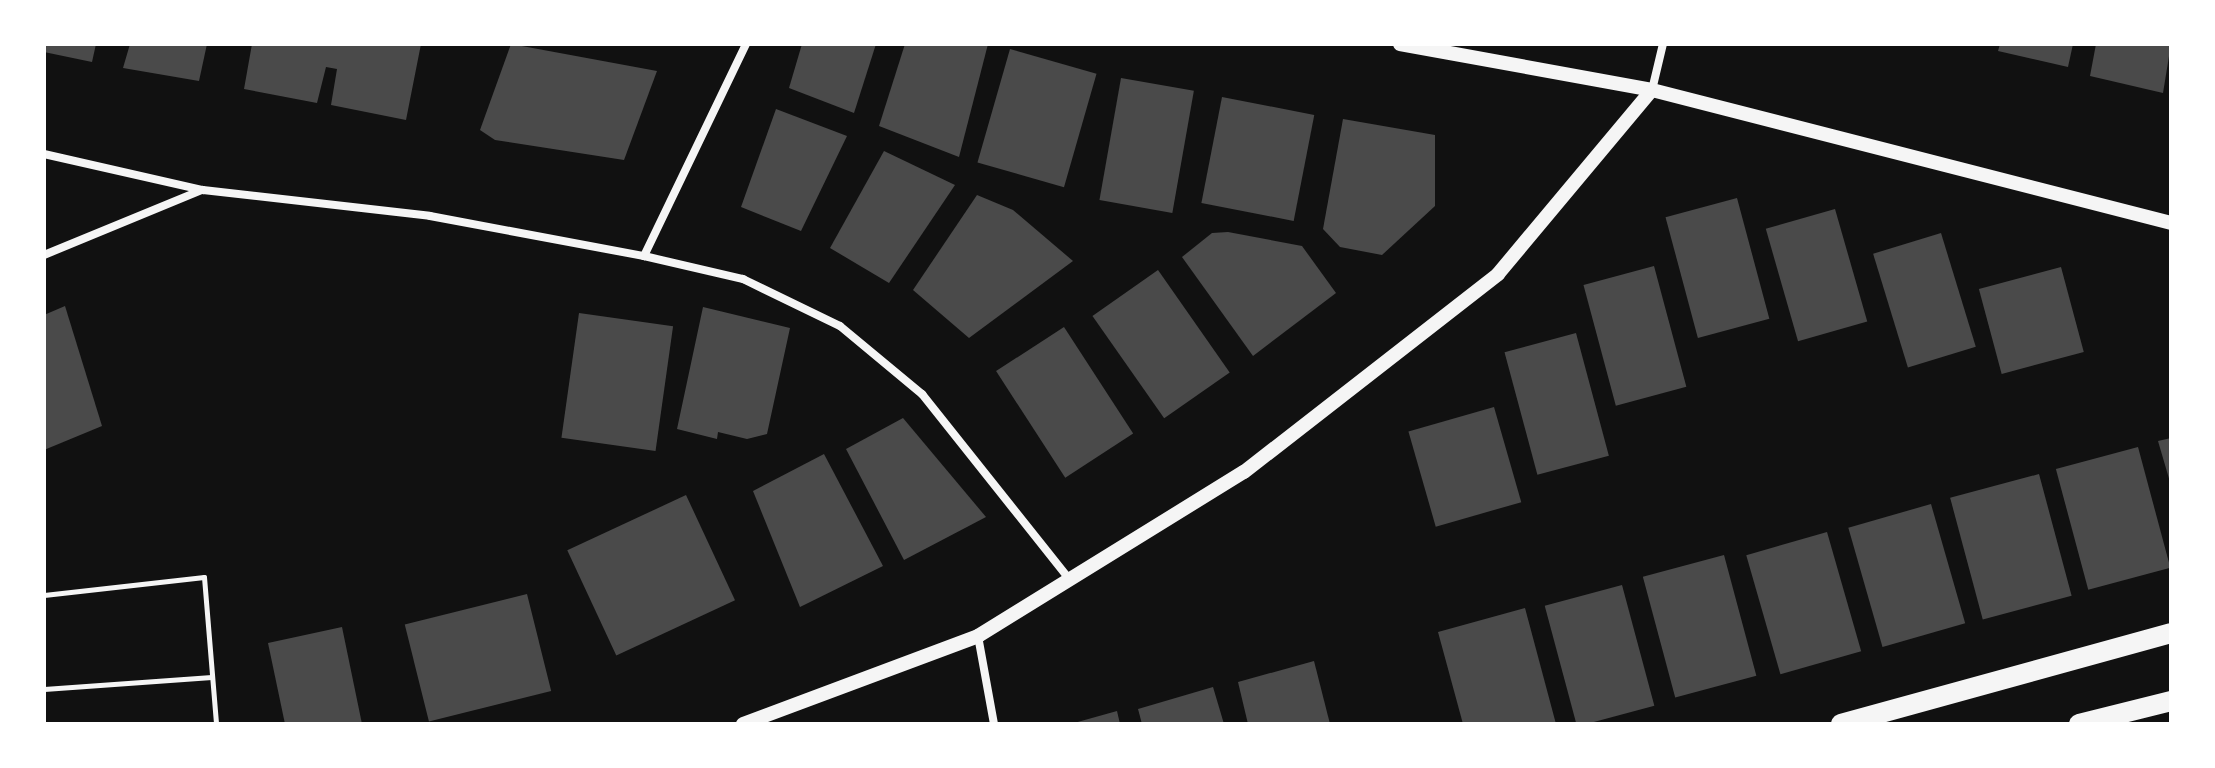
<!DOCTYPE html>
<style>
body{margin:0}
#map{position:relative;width:2215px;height:768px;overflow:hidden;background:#111;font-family:"Libre Baskerville",serif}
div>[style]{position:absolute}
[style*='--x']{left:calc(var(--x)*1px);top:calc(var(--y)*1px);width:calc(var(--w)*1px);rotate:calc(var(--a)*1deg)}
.building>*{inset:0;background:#4a4a4a;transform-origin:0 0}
.path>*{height:5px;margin:-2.5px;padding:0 2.5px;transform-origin:2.5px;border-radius:2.5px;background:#f5f5f5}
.minor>*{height:8px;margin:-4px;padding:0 4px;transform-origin:4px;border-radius:4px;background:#f5f5f5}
.tertiary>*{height:14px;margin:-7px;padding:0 7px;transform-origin:7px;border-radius:7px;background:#f5f5f5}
.primary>*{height:20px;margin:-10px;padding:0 10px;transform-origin:10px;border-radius:10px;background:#f5f5f5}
span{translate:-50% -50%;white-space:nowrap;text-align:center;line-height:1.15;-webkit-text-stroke:8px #fff;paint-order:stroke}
.frame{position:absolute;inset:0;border:46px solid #fff;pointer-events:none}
</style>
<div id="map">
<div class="building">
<div style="clip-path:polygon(44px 44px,96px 44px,92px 62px,44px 52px)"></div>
<div style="clip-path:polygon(130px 44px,207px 44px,199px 81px,123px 68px)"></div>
<div style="clip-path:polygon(252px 44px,421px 44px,406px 120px,331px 105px,337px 69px,326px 67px,317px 103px,244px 89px)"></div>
<div style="clip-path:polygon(511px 44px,657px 71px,624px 160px,495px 140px,480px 130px)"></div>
<div style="clip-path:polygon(802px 44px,876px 44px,854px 113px,789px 88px)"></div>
<div style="clip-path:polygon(905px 44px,988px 44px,959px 157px,879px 126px)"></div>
<div style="clip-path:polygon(2000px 44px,2073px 44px,2068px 67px,1998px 51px)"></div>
<div style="clip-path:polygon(2096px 44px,2171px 44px,2163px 93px,2090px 76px)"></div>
<div style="left:1010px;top:49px;width:90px;height:118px;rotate:16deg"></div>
<div style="left:1121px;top:78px;width:74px;height:124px;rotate:10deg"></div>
<div style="left:1222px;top:97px;width:94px;height:108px;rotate:11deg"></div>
<div style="clip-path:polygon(776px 109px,847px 136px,801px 231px,741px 207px)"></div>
<div style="clip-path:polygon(1343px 119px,1435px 135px,1435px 206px,1382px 255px,1340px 247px,1323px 229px)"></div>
<div style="clip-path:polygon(884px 151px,955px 185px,889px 283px,830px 248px)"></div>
<div style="clip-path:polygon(977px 195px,1013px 210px,1073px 261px,969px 338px,913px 290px)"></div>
<div style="left:1737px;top:198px;width:125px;height:74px;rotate:75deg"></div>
<div style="left:1835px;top:209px;width:117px;height:72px;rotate:74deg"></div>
<div style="clip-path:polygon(1228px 232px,1302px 246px,1336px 293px,1253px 356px,1182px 257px,1212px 233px)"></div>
<div style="left:1941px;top:233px;width:119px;height:71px;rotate:73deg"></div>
<div style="left:1654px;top:266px;width:125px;height:73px;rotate:75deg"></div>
<div style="left:2061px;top:267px;width:88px;height:85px;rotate:75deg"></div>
<div style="left:1158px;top:270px;width:125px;height:80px;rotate:55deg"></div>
<div style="clip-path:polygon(65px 306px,102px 426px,44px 450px,44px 315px)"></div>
<div style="clip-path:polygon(703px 307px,790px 328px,767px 434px,747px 439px,718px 432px,717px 439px,677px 429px)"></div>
<div style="left:579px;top:313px;width:95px;height:126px;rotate:8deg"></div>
<div style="left:1064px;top:327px;width:127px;height:81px;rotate:57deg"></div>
<div style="left:1576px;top:333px;width:127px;height:74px;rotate:75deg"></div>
<div style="left:1494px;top:407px;width:99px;height:89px;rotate:74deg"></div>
<div style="clip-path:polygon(903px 418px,986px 517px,904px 560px,846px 449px)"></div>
<div style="clip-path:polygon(2171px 438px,2171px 482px,2170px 482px,2158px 441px)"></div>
<div style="left:2138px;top:447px;width:125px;height:85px;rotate:75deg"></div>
<div style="clip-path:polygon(824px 454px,883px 566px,800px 607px,753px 491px)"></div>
<div style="left:2039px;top:474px;width:126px;height:92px;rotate:75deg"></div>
<div style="left:686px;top:495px;width:116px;height:131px;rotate:65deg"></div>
<div style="left:1931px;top:504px;width:124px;height:86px;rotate:74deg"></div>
<div style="left:1827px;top:532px;width:124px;height:84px;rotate:74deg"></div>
<div style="left:1724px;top:555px;width:125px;height:84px;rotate:75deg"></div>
<div style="left:1622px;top:585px;width:125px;height:80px;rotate:75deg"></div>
<div style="left:527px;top:594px;width:100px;height:126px;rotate:76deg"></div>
<div style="clip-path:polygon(1525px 608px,1556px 724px,1463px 724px,1438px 632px)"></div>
<div style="clip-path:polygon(342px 627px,362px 724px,285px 724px,268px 643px)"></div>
<div style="clip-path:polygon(1314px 661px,1330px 724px,1248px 724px,1238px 682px)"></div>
<div style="clip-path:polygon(1213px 687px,1224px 724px,1142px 724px,1138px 709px)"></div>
<div style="clip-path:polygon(1117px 711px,1120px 724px,1074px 724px,1074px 723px)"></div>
</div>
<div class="path">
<div style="--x:44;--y:595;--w:161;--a:-6.4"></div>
<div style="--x:204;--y:577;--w:147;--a:85.3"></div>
<div style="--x:44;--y:689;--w:168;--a:-4.1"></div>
</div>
<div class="minor">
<div style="--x:1652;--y:90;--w:47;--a:-76.6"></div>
<div style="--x:44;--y:154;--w:163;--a:12.8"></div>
<div style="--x:203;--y:190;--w:228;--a:6.5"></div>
<div style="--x:430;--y:216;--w:218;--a:10.6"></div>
<div style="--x:644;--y:256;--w:235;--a:-64.3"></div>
<div style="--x:44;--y:255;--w:171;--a:-22.4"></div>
<div style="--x:644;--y:256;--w:102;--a:13.1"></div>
<div style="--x:743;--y:279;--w:108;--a:25.9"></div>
<div style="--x:840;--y:326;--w:107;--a:39.7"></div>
<div style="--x:922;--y:394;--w:239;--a:51.5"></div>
<div style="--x:978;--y:636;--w:89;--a:79.7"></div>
</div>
<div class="tertiary">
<div style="--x:1400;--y:44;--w:256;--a:10.3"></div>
<div style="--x:1652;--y:90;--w:536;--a:14.37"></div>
<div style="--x:743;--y:724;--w:251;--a:-20.5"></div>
<div style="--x:978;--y:636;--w:312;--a:-31.7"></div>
<div style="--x:1244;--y:472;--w:322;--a:-37.9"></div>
<div style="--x:1498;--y:274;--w:240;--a:-50.1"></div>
</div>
<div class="primary">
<div style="--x:1841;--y:724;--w:342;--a:-15.4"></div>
<div style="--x:2079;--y:724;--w:95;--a:-14"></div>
</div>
<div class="frame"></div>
</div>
